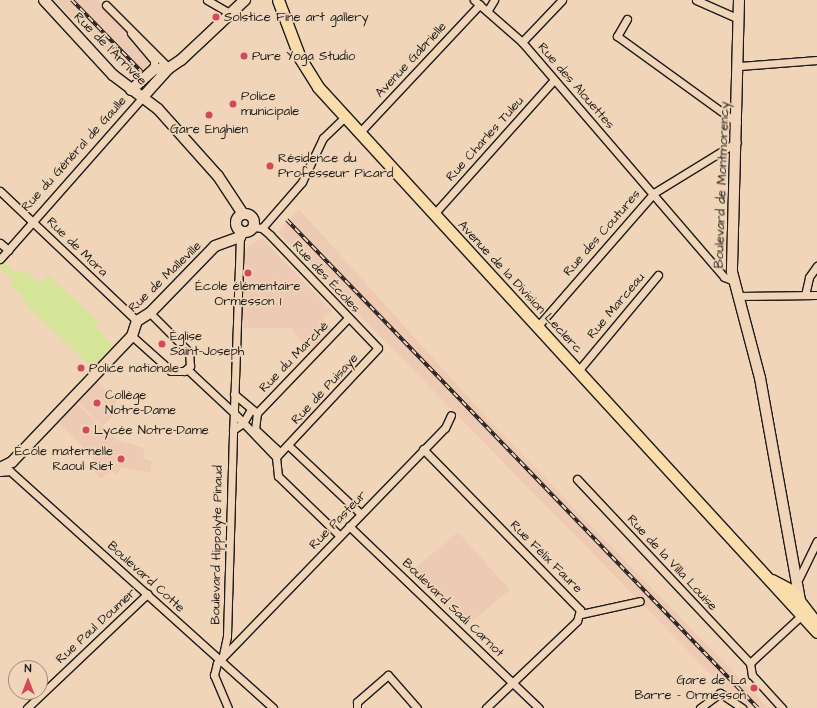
<!DOCTYPE html>
<meta charset="utf-8">
<style>
body{margin:0}
#map{position:relative;width:817px;height:708px;overflow:hidden;background:#f1d5b8;font-family:"Architects Daughter",sans-serif}
div>[style]{position:absolute}
[style*='--x']{left:calc(var(--x)*1px);top:calc(var(--y)*1px);width:calc(var(--w)*1px);rotate:calc(var(--a)*1deg)}
.built>*{inset:0;background:#efcab2}
.green>*{inset:0;background:#d5e498}
.roads{filter:drop-shadow(1px 0 #1c1c1c) drop-shadow(-1px 0 #1c1c1c) drop-shadow(0 1px #1c1c1c) drop-shadow(0 -1px #1c1c1c)}
.street>*{height:7px;margin:-3.5px;padding:0 3.5px;transform-origin:3.5px;border-radius:3.5px;background:#f1d5b8}
.secondary>*{height:10px;margin:-5px;padding:0 5px;transform-origin:5px;border-radius:5px;background:#f1d5b8}
.secondary>.ring{margin:-5px;padding:0;box-sizing:content-box;background:none;border:10px solid #f1d5b8;border-radius:50%}
.primary>*{height:11px;margin:-5.5px;padding:0 5.5px;transform-origin:5.5px;border-radius:5.5px;background:#fbddab}
.rail>*{height:3.5px;margin-top:-1.75px;transform-origin:0;background:repeating-linear-gradient(90deg,#f1d5b8 0 6px,#1c1c1c 0 12px);box-sizing:border-box;border-block:1px solid #1c1c1c}
.dots>*{width:11px;height:11px;translate:-50% -50%;box-sizing:border-box;border:2px solid #f1d5b8;border-radius:50%}
span{translate:-50% -50%;white-space:nowrap;text-align:center;line-height:1.15;-webkit-text-stroke:3.5px #f1d5b8;paint-order:stroke}
.poi-label{font-size:13px;color:#1c1c1c}
.left{translate:0 -50%;text-align:left}
.right{translate:-100% -50%;text-align:right}
.street-label{font-size:13px;color:#1c1c1c}
.north{position:absolute;left:8px;top:660px;width:40px;height:40px;box-sizing:border-box;background:#f1d5b8;border:1px solid #9c8b7a;border-radius:50%;rotate:0deg;font-size:11px;font-weight:700;line-height:16px;text-align:center;color:#1c1c1c}
.north::after{content:'';display:block;margin:auto;width:14px;height:18px;background:#d1495b;clip-path:polygon(50% 0,100% 100%,50% 72%,0 100%)}
</style>
<div id="map">
<div class="built">
<div style="clip-path:polygon(54px 0,97px 0,156px 57px,135px 80px)"></div>
<div style="clip-path:polygon(299px 209px,487px 418px,768px 708px,744px 708px,278px 232px)"></div>
<div style="clip-path:polygon(262px 238px,332px 311px,323px 319px,333px 330px,312px 354px,291px 328px,240px 328px,241px 252px)"></div>
<div style="clip-path:polygon(95px 380px,117px 401px,115px 405px,120px 410px,103px 426px,76px 400px)"></div>
<div style="clip-path:polygon(75px 402px,116px 439px,102px 454px,116px 440px,145px 448px,143px 458px,152px 461px,150px 473px,121px 467px,117px 475px,111px 471px,100px 479px,91px 466px,96px 463px,92px 456px,99px 449px,91px 455px,56px 421px)"></div>
<div style="clip-path:polygon(458px 532px,510px 590px,466px 626px,409px 573px)"></div>
</div>
<div class="green">
<div style="clip-path:polygon(3px 262px,16px 273px,24px 270px,41px 283px,48px 275px,98px 321px,95px 326px,114px 347px,91px 366px,27px 306px,21px 294px,10px 287px,13px 280px,0 269px)"></div>
</div>
<div class="roads">
<div class="street">
<div style="--x:207;--y:0;--w:28;--a:30"></div>
<div style="--x:474;--y:0;--w:64;--a:41.2"></div>
<div style="--x:522;--y:42;--w:310;--a:49.3"></div>
<div style="--x:724;--y:277;--w:11;--a:22"></div>
<div style="--x:696;--y:0;--w:47;--a:23.8"></div>
<div style="--x:106;--y:5;--w:89;--a:45"></div>
<div style="--x:488;--y:10;--w:12;--a:-59"></div>
<div style="--x:627;--y:19;--w:20;--a:120"></div>
<div style="--x:617;--y:36;--w:148;--a:35.9"></div>
<div style="--x:131;--y:33;--w:35;--a:50"></div>
<div style="--x:154;--y:60;--w:9;--a:90"></div>
<div style="--x:522;--y:42;--w:58;--a:-46.4"></div>
<div style="--x:740;--y:66;--w:77;--a:-4.5"></div>
<div style="--x:360;--y:132;--w:175;--a:-46.8"></div>
<div style="--x:0;--y:191;--w:189;--a:43.5"></div>
<div style="--x:434;--y:214;--w:180;--a:-48.2"></div>
<div style="--x:254;--y:227;--w:8;--a:7"></div>
<div style="--x:262;--y:228;--w:11;--a:41"></div>
<div style="--x:270;--y:235;--w:156;--a:46.3"></div>
<div style="--x:378;--y:348;--w:149;--a:133.1"></div>
<div style="--x:262;--y:228;--w:61;--a:-49"></div>
<div style="--x:302;--y:182;--w:49;--a:-64.5"></div>
<div style="--x:323;--y:138;--w:30;--a:-44"></div>
<div style="--x:240;--y:237;--w:176;--a:92"></div>
<div style="--x:234;--y:413;--w:61;--a:46.3"></div>
<div style="--x:276;--y:457;--w:19;--a:84"></div>
<div style="--x:278;--y:476;--w:86;--a:44.1"></div>
<div style="--x:0;--y:243;--w:11;--a:41"></div>
<div style="--x:0;--y:259;--w:215;--a:-48.6"></div>
<div style="--x:805;--y:295;--w:18;--a:-77"></div>
<div style="--x:809;--y:277;--w:14;--a:-54"></div>
<div style="--x:739;--y:296;--w:78;--a:-0.7"></div>
<div style="--x:537;--y:327;--w:178;--a:-48.9"></div>
<div style="--x:654;--y:193;--w:97;--a:-31.6"></div>
<div style="--x:132;--y:336;--w:52;--a:41.9"></div>
<div style="--x:171;--y:371;--w:13;--a:0"></div>
<div style="--x:184;--y:371;--w:8;--a:-40"></div>
<div style="--x:190;--y:366;--w:14;--a:-94"></div>
<div style="--x:189;--y:352;--w:55;--a:-135"></div>
<div style="--x:187;--y:369;--w:64;--a:43.1"></div>
<div style="--x:234;--y:413;--w:17;--a:93"></div>
<div style="--x:578;--y:371;--w:125;--a:-50.2"></div>
<div style="--x:234;--y:394;--w:30;--a:40"></div>
<div style="--x:257;--y:413;--w:16;--a:97"></div>
<div style="--x:255;--y:429;--w:34;--a:43"></div>
<div style="--x:257;--y:413;--w:132;--a:-46.2"></div>
<div style="--x:243;--y:423;--w:16;--a:-60"></div>
<div style="--x:288;--y:445;--w:99;--a:43.4"></div>
<div style="--x:423;--y:449;--w:225;--a:45.7"></div>
<div style="--x:580;--y:610;--w:11;--a:105"></div>
<div style="--x:577;--y:621;--w:126;--a:136.3"></div>
<div style="--x:0;--y:472;--w:10;--a:-6"></div>
<div style="--x:10;--y:471;--w:354;--a:42"></div>
<div style="--x:577;--y:479;--w:253;--a:46.8"></div>
<div style="--x:349;--y:526;--w:263;--a:43.8"></div>
<div style="--x:799;--y:578;--w:41;--a:-64.1"></div>
<div style="--x:581;--y:614;--w:60;--a:-12.4"></div>
<div style="--x:223;--y:655;--w:19;--a:-78"></div>
<div style="--x:227;--y:636;--w:206;--a:-88.3"></div>
<div style="--x:233;--y:430;--w:12;--a:-35"></div>
<div style="--x:750;--y:663;--w:74;--a:-42.8"></div>
<div style="--x:750;--y:663;--w:12;--a:81"></div>
<div style="--x:752;--y:675;--w:45;--a:47.7"></div>
<div style="--x:27;--y:708;--w:166;--a:-43.5"></div>
<div style="--x:228;--y:708;--w:36;--a:-113"></div>
<div style="--x:214;--y:675;--w:12;--a:-76"></div>
<div style="--x:217;--y:663;--w:327;--a:-45.9"></div>
<div style="--x:445;--y:428;--w:14;--a:-65"></div>
<div style="--x:357;--y:708;--w:6;--a:-90"></div>
<div style="--x:357;--y:702;--w:41;--a:-41.1"></div>
<div style="--x:388;--y:675;--w:44;--a:48.7"></div>
<div style="--x:700;--y:708;--w:25;--a:-37"></div>
<div style="--x:720;--y:693;--w:27;--a:34"></div>
</div>
<div class="secondary">
<div style="--x:44;--y:0;--w:102;--a:47.4"></div>
<div style="--x:113;--y:75;--w:56;--a:37.1"></div>
<div style="--x:158;--y:109;--w:90;--a:48.2"></div>
<div style="--x:218;--y:176;--w:45;--a:56.7"></div>
<div style="--x:739;--y:0;--w:272;--a:91.5"></div>
<div style="--x:732;--y:272;--w:110;--a:75.2"></div>
<div style="--x:760;--y:378;--w:226;--a:79.8"></div>
<div style="--x:131;--y:90;--w:31;--a:-42"></div>
<div style="--x:154;--y:69;--w:15;--a:-4"></div>
<div style="--x:169;--y:68;--w:14;--a:-34"></div>
<div style="--x:181;--y:60;--w:88;--a:-43.2"></div>
<div style="--x:142;--y:98;--w:40;--a:-48"></div>
<div class="ring" style="left:236px;top:214px;width:8px;height:8px"></div>
<div style="--x:0;--y:468;--w:13;--a:-27"></div>
<div style="--x:12;--y:462;--w:174;--a:-46.4"></div>
<div style="--x:132;--y:336;--w:16;--a:-72"></div>
<div style="--x:137;--y:321;--w:15;--a:-32"></div>
<div style="--x:150;--y:313;--w:93;--a:-45.9"></div>
<div style="--x:215;--y:246;--w:27;--a:-20"></div>
<div style="--x:240;--y:237;--w:5;--a:-68"></div>
</div>
<div class="primary">
<div style="--x:278;--y:0;--w:62;--a:69.2"></div>
<div style="--x:300;--y:58;--w:34;--a:58"></div>
<div style="--x:318;--y:87;--w:739;--a:47.52"></div>
<div style="--x:772;--y:580;--w:21;--a:28"></div>
<div style="--x:791;--y:590;--w:43;--a:52.6"></div>
</div>
</div>
<div class="rail">
<div style="--x:72;--y:0;--w:100;--a:45.8"></div>
<div style="--x:287;--y:220;--w:678;--a:46.02"></div>
</div>
<div class="dots">
<div style="left:216px;top:17px;background:#d1495b"></div>
<div style="left:244px;top:56px;background:#d1495b"></div>
<div style="left:233px;top:104px;background:#d1495b"></div>
<div style="left:209px;top:115px;background:#d1495b"></div>
<div style="left:270px;top:166px;background:#d1495b"></div>
<div style="left:248px;top:273px;background:#d1495b"></div>
<div style="left:162px;top:344px;background:#d1495b"></div>
<div style="left:81px;top:368px;background:#d1495b"></div>
<div style="left:97px;top:403px;background:#d1495b"></div>
<div style="left:86px;top:430px;background:#d1495b"></div>
<div style="left:121px;top:459px;background:#d1495b"></div>
<div style="left:754px;top:688px;background:#d1495b"></div>
</div>
<div class="poi-label">
<span class="left" style="left:224px;top:17px">Solstice Fine art gallery</span>
<span class="left" style="left:252px;top:56px">Pure Yoga Studio</span>
<span class="left" style="left:241px;top:104px">Police<br>municipale</span>
<span style="left:209px;top:129px">Gare Enghien</span>
<span class="left" style="left:278px;top:166px">Résidence du<br>Professeur Picard</span>
<span style="left:248px;top:294px">École élémentaire<br>Ormesson 1</span>
<span class="left" style="left:170px;top:344px">Église<br>Saint-Joseph</span>
<span class="left" style="left:89px;top:368px">Police nationale</span>
<span class="left" style="left:105px;top:403px">Collège<br>Notre-Dame</span>
<span class="left" style="left:94px;top:430px">Lycée Notre-Dame</span>
<span class="right" style="left:113px;top:459px">École maternelle<br>Raoul Riet</span>
<span class="right" style="left:746px;top:688px">Gare de La<br>Barre - Ormesson</span>
</div>
<div class="street-label">
<span style="left:110px;top:49px;rotate:45deg">Rue de l'Arrivée</span>
<span style="left:411px;top:60px;rotate:-47deg">Avenue Gabrielle</span>
<span style="left:576px;top:86px;rotate:49deg">Rue des Alouettes</span>
<span style="left:485px;top:139px;rotate:-48deg">Rue Charles Tuleu</span>
<span style="left:74px;top:154px;rotate:-48deg">Rue du Général de Gaulle</span>
<span style="left:722px;top:185px;rotate:-88deg">Boulevard de Montmorency</span>
<span style="left:602px;top:233px;rotate:-49deg">Rue des Coutures</span>
<span style="left:77px;top:247px;rotate:44deg">Rue de Mora</span>
<span style="left:165px;top:277px;rotate:-44deg">Rue de Malleville</span>
<span style="left:326px;top:277px;rotate:47deg">Rue des Écoles</span>
<span style="left:520px;top:287px;rotate:47deg">Avenue de la Division Leclerc</span>
<span style="left:616px;top:306px;rotate:-50deg">Rue Marceau</span>
<span style="left:294px;top:357px;rotate:-46deg">Rue du Marché</span>
<span style="left:325px;top:389px;rotate:-47deg">Rue de Puisaye</span>
<span style="left:338px;top:520px;rotate:-46deg">Rue Pasteur</span>
<span style="left:217px;top:545px;rotate:-89deg">Boulevard Hippolyte Pinaud</span>
<span style="left:546px;top:557px;rotate:45deg">Rue Félix Faure</span>
<span style="left:672px;top:563px;rotate:47deg">Rue de la Villa Louise</span>
<span style="left:146px;top:577px;rotate:42deg">Boulevard Cotte</span>
<span style="left:453px;top:608px;rotate:44deg">Boulevard Sadi Carnot</span>
<span style="left:96px;top:626px;rotate:-43deg">Rue Paul Doumer</span>
</div>
<div class="north">N</div>
</div>
